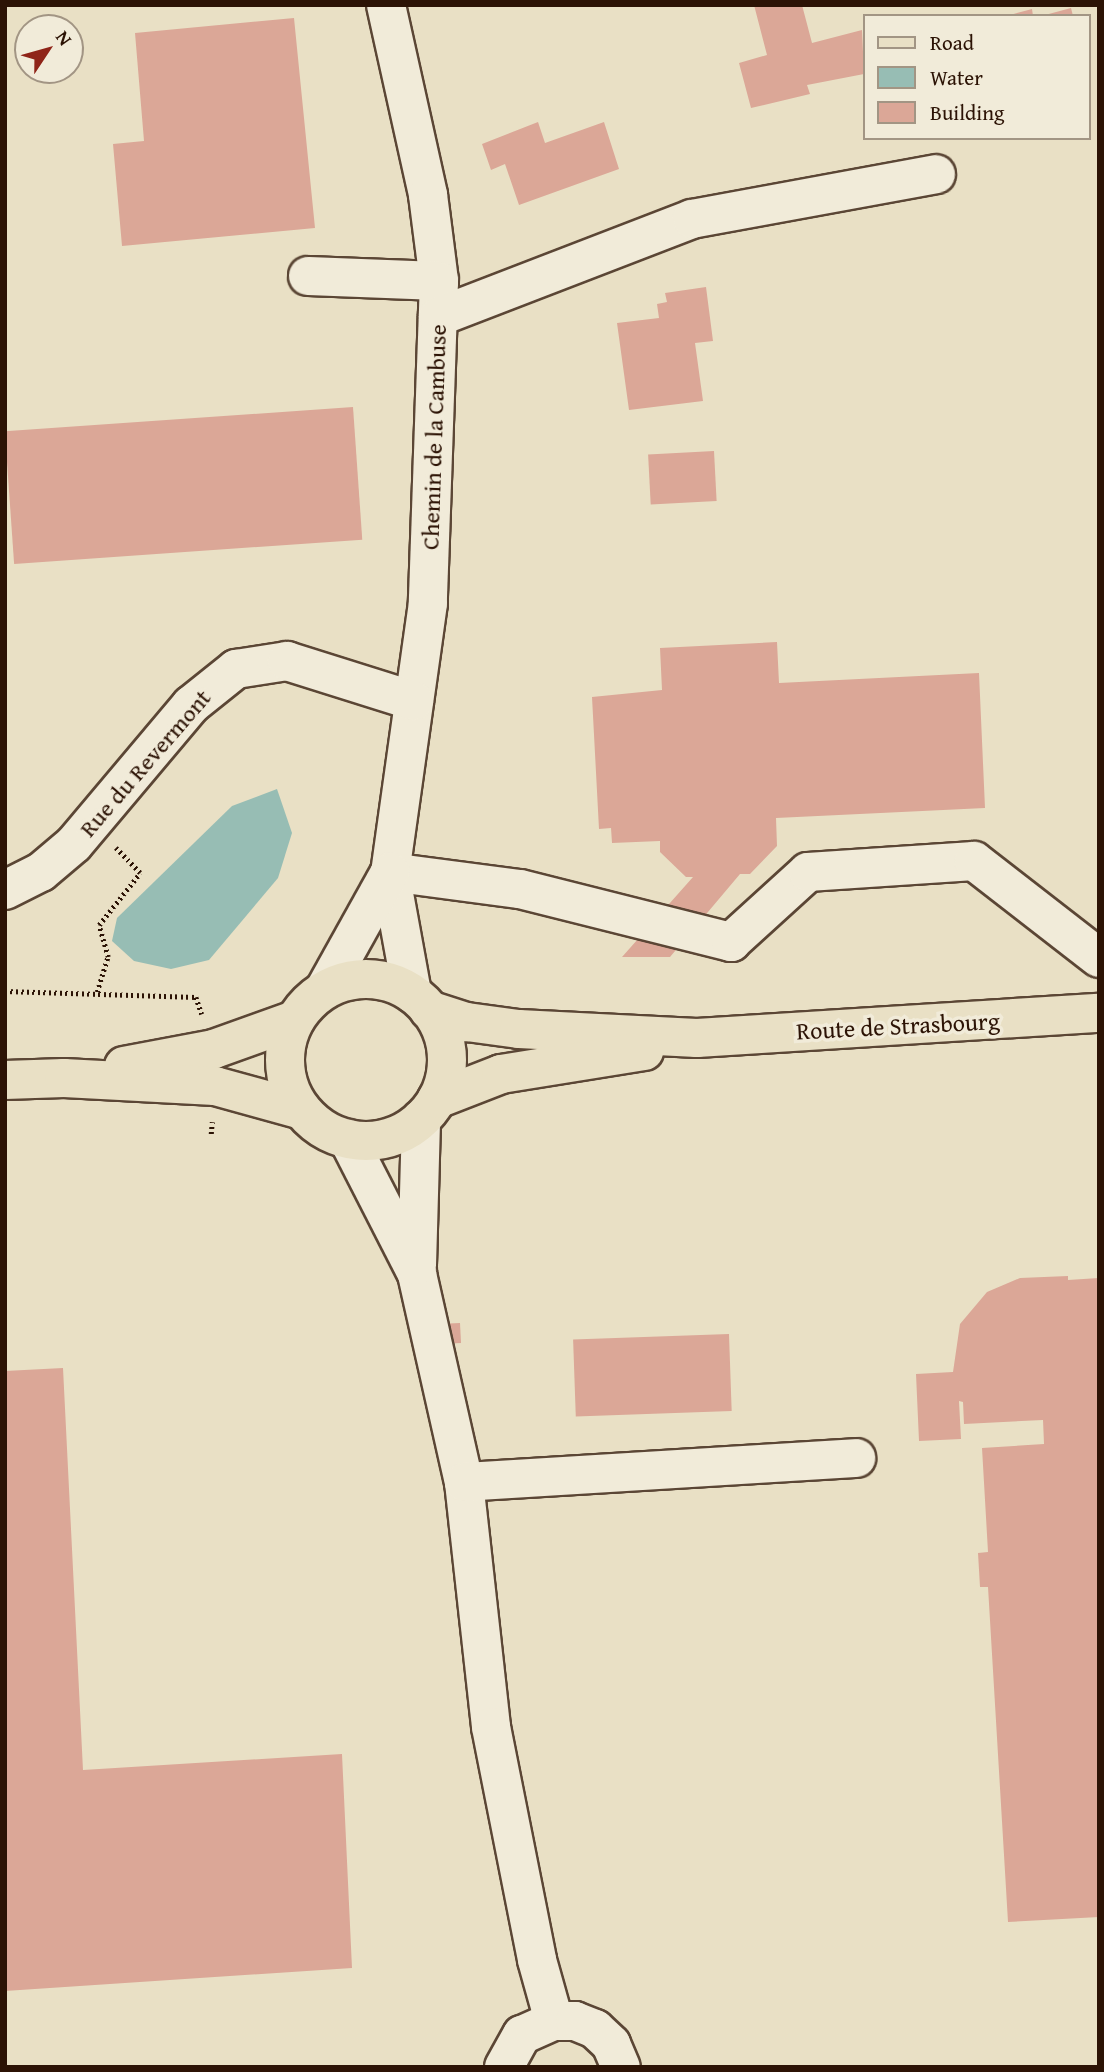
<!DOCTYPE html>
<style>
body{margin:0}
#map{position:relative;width:1104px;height:2072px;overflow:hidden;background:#e9e0c5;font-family:"Gentium Book Plus",serif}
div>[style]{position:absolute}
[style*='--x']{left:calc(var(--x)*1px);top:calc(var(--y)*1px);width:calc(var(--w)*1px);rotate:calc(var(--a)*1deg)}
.water>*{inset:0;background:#97bdb4}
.building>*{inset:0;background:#dba797;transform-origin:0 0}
.path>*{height:4.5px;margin-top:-2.25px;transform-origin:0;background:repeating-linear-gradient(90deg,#2c1305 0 2px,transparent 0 5.5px)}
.roads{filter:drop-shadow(2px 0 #5b4635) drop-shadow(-2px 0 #5b4635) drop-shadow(0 2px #5b4635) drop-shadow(0 -2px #5b4635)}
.minor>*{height:38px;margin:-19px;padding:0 19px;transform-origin:19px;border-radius:19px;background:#f1ebd9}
.major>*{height:38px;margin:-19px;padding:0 19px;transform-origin:19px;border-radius:19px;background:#e9e0c5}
.major>.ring{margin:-19px;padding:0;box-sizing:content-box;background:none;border:38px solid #e9e0c5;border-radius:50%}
span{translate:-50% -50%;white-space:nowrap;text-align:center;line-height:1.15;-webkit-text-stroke:7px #f1ebd9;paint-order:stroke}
.street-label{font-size:24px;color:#2c1305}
.frame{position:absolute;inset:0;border:7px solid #2c1305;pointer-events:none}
.legend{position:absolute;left:863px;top:14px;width:228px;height:126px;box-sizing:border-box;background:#f1ebd9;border:2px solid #a29584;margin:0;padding:9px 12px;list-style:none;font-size:21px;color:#2c1305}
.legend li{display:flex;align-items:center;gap:14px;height:35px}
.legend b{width:35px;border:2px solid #a29584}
.north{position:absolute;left:14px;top:14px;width:70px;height:70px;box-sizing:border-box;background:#f1ebd9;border:2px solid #a29584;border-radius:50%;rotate:54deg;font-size:19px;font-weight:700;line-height:28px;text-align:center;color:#2c1305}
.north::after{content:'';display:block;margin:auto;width:24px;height:32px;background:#8f2418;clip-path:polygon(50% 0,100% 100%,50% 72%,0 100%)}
</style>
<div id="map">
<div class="water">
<div style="clip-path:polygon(277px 789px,292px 833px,278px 878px,209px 960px,171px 969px,134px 961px,112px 941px,117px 918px,232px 806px)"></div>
</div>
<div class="building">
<div style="clip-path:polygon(754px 5px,802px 5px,812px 43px,862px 30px,864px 74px,807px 85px,810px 94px,751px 108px,739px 63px,767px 55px)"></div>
<div style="clip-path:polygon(1071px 8px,1073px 16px,1045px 16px,1045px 15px)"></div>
<div style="clip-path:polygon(1032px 9px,1033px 16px,1010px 16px,1010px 15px)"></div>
<div style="clip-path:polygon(294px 18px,315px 228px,122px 246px,113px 144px,144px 141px,135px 33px)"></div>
<div style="clip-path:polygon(538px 122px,545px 143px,604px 122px,619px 169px,519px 205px,505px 164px,491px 170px,482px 144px)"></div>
<div style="clip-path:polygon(706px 287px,713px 341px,695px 343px,703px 401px,629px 410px,617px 323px,659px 318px,657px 304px,667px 302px,665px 293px)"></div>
<div style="left:353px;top:407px;width:133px;height:349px;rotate:86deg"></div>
<div style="left:714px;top:451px;width:50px;height:66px;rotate:87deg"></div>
<div style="clip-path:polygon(777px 642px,779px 683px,979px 673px,985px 808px,776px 818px,777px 846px,750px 874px,740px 874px,670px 957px,622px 957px,693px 877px,686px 877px,660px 852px,660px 841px,612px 843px,611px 828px,599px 829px,592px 697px,662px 690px,660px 648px)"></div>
<div style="clip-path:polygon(1068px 1276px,1068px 1280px,1099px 1278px,1099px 1917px,1008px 1922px,988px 1587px,980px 1587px,978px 1553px,988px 1552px,982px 1448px,1044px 1444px,1043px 1420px,964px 1424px,963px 1402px,959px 1401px,961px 1439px,919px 1441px,916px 1374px,953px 1372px,960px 1324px,987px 1292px,1020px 1278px)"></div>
<div style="left:460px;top:1323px;width:20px;height:11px;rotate:87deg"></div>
<div style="left:729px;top:1334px;width:77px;height:156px;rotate:88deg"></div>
<div style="clip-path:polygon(63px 1368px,83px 1770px,342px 1754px,352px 1968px,5px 1991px,5px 1371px)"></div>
</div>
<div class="path">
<div style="--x:5;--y:991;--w:191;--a:1.8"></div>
<div style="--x:196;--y:997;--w:18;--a:71"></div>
<div style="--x:97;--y:992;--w:37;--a:-73"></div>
<div style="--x:108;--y:957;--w:33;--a:-106"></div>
<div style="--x:99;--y:925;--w:66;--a:-51.7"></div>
<div style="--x:140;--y:873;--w:35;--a:-134"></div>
<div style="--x:211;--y:1134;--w:12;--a:-85"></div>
</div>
<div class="roads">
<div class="minor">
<div style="--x:386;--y:5;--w:195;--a:77.5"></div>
<div style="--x:428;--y:195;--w:87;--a:82.7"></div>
<div style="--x:439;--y:281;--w:322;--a:92"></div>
<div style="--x:428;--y:603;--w:272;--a:98"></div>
<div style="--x:390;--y:872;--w:123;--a:79.7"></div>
<div style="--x:308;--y:276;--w:131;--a:2.2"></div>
<div style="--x:438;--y:317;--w:272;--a:-21.1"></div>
<div style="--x:692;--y:219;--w:248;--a:-10.4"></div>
<div style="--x:390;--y:872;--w:131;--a:7.5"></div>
<div style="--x:520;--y:889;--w:218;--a:14.1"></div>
<div style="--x:731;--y:942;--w:104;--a:-42.3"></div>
<div style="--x:808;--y:872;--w:166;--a:-3.8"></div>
<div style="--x:974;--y:861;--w:158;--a:37.8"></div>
<div style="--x:5;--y:890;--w:40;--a:-26.6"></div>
<div style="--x:41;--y:872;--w:43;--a:-40.3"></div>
<div style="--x:74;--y:844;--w:182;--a:-49.9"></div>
<div style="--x:191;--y:705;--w:58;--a:-38.7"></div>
<div style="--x:236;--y:669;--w:52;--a:-8.9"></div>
<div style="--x:287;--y:661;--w:133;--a:17.5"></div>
<div style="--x:325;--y:989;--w:134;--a:-60.9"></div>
<div style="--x:348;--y:1139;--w:152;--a:62.9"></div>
<div style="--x:417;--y:1274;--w:213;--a:77.3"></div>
<div style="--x:464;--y:1482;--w:246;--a:83.7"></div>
<div style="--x:491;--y:1727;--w:237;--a:78.8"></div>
<div style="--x:537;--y:1960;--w:63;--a:74.4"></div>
<div style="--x:417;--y:1265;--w:146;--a:-88.4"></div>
<div style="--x:464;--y:1482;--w:393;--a:-3.5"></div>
<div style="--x:504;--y:2067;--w:37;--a:-61"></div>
<div style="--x:522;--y:2035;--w:35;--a:-24"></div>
<div style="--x:554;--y:2021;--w:21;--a:0"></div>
<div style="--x:575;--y:2021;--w:22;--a:22"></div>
<div style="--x:595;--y:2029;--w:22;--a:43"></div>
<div style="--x:611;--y:2044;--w:25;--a:67"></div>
</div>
<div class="major">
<div class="ring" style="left:285px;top:979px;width:124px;height:124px"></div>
<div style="--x:429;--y:1010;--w:40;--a:18"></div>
<div style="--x:467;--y:1022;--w:52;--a:7.7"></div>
<div style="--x:519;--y:1029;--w:178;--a:2.9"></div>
<div style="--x:697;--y:1038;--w:403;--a:-3.6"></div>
<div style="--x:124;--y:1066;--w:92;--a:-10.7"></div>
<div style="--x:214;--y:1049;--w:86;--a:-19.7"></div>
<div style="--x:5;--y:1080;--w:59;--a:-1.9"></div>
<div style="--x:64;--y:1078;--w:151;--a:3"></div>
<div style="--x:215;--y:1086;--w:90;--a:15.4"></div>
<div style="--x:437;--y:1099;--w:69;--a:-21.3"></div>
<div style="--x:501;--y:1074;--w:145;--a:-9.1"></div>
</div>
</div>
<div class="street-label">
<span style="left:434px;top:437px;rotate:-88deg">Chemin de la Cambuse</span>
<span style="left:145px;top:763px;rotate:-49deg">Rue du Revermont</span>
<span style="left:898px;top:1026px;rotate:-3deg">Route de Strasbourg</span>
</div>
<div class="frame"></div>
<ul class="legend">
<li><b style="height:9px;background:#e9e0c5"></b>Road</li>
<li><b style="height:19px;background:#97bdb4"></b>Water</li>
<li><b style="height:19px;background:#dba797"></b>Building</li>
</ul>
<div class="north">N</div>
</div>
